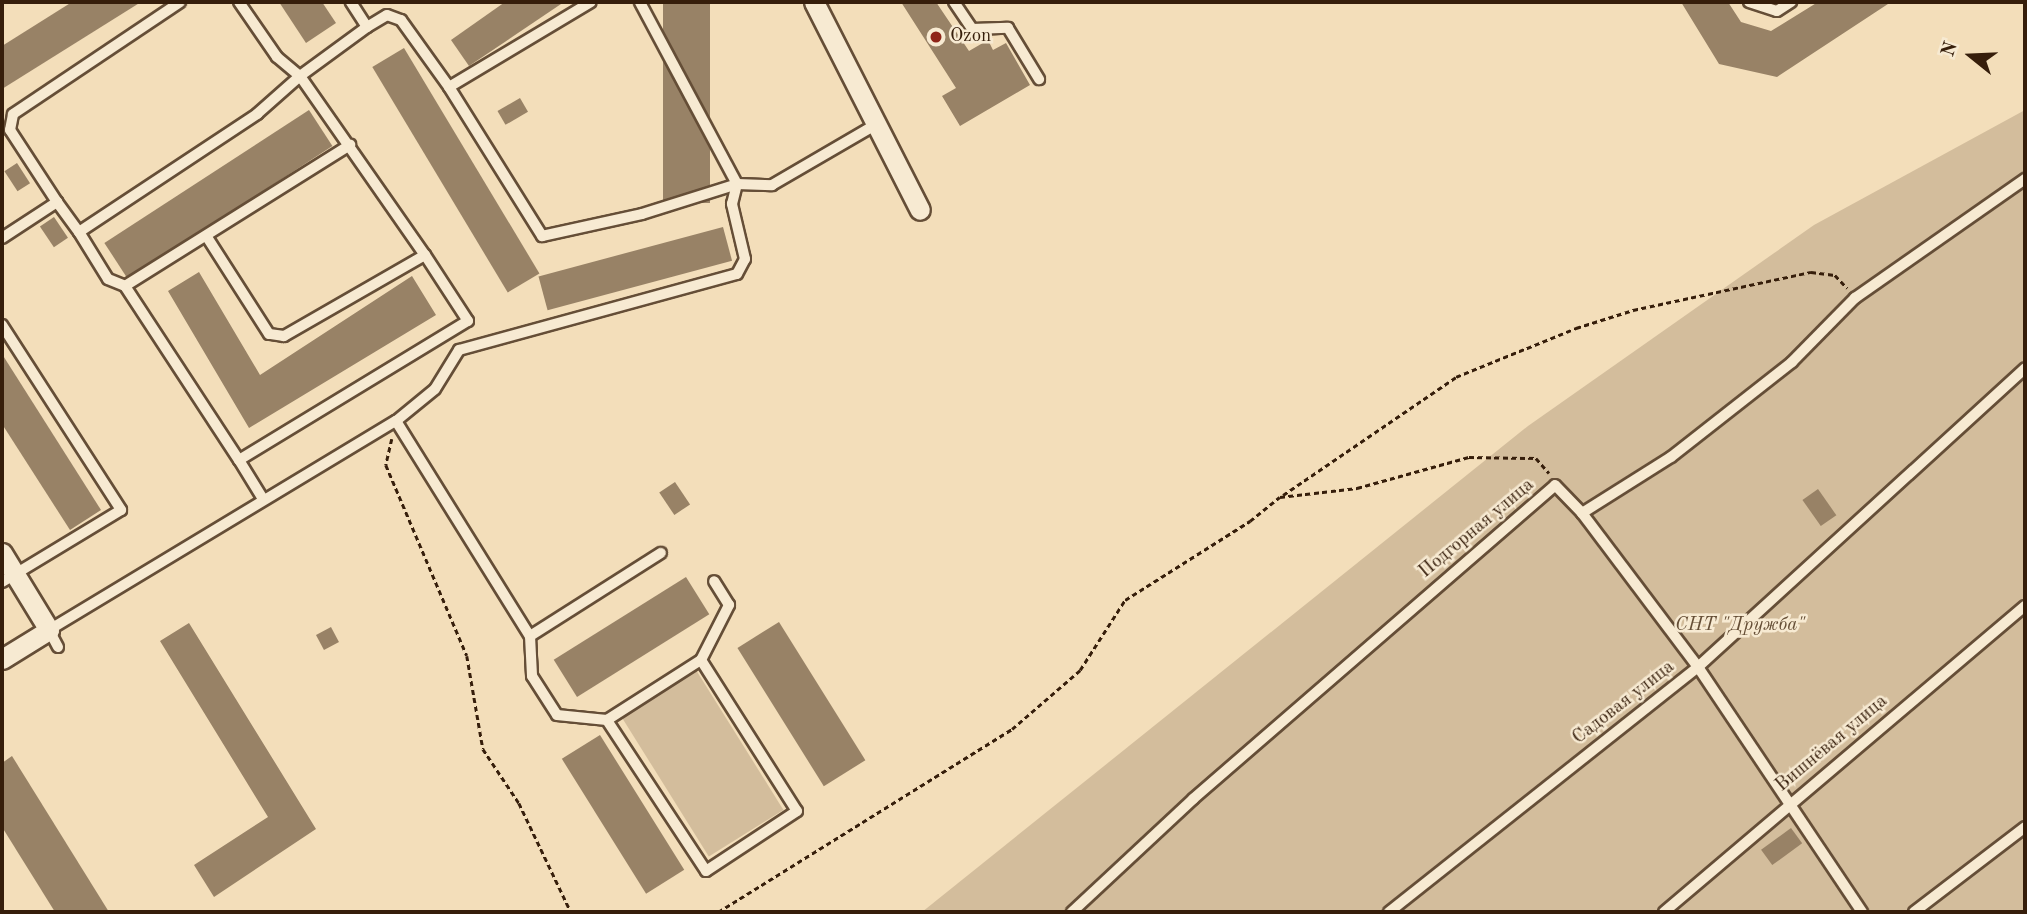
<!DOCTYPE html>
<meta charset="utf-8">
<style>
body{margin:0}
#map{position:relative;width:2027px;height:914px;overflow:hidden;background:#f3deba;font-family:"Old Standard TT",serif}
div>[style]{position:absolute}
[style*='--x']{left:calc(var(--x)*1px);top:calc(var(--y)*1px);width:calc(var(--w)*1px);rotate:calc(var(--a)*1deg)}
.green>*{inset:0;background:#d3bd9c;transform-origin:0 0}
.building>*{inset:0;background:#988266;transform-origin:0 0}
.path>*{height:2.5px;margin-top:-1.25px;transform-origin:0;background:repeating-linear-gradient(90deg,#361e0b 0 5px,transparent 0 8.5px)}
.roads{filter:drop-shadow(2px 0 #654e37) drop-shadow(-2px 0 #654e37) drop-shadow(0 2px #654e37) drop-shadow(0 -2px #654e37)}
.lane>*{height:10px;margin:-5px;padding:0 5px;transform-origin:5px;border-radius:5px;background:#f7ead2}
.street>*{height:19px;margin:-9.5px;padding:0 9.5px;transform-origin:9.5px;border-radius:9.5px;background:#f7ead2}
.dots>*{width:19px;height:19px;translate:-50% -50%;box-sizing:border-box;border:4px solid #f7ead2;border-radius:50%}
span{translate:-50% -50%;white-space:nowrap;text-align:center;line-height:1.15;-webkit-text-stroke:5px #f7ead2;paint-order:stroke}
.poi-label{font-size:19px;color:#361e0b}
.left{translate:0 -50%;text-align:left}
.street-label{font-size:19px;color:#361e0b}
.park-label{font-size:19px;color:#654e36;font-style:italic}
.frame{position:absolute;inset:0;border:4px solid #361e0b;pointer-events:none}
.north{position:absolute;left:1936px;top:21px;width:70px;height:70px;-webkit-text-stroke:5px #f7ead2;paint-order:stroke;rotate:288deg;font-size:19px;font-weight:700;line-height:28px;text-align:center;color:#361e0b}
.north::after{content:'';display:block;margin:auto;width:24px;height:32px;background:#361e0b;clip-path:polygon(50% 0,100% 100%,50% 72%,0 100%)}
</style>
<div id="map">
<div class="green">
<div style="clip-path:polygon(2025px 110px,2025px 912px,922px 912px,1528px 426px,1814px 225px)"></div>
<div style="left:696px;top:670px;width:165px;height:88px;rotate:58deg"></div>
</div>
<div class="building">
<div style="clip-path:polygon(72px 2px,141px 2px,2px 89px,2px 46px)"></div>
<div style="clip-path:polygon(279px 2px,322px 2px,336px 23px,306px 43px)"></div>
<div style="clip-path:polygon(505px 2px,564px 2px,469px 66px,451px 40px)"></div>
<div style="left:663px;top:2px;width:47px;height:201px"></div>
<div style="clip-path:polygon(901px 2px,936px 2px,969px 51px,988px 40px,993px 50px,1006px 43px,1030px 85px,960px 126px,942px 96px,956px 88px)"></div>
<div style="clip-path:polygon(1681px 2px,1728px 2px,1741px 22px,1771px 31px,1818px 2px,1891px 2px,1777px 77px,1719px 64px)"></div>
<div style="left:404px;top:48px;width:263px;height:37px;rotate:59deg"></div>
<div style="left:520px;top:98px;width:16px;height:26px;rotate:60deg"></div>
<div style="left:309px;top:110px;width:43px;height:244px;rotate:57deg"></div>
<div style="left:17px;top:163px;width:24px;height:15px;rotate:57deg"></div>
<div style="left:54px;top:217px;width:25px;height:17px;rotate:56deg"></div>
<div style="left:723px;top:227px;width:35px;height:191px;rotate:75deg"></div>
<div style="clip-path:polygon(199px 272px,260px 375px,412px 276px,436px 315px,249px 428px,168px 291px)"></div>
<div style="clip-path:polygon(2px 354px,101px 510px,70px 530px,2px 424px)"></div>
<div style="left:675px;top:482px;width:27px;height:19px;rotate:56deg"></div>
<div style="left:1818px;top:489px;width:32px;height:19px;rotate:55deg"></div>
<div style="left:686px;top:577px;width:44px;height:156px;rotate:58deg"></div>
<div style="left:779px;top:622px;width:163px;height:49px;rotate:58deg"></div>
<div style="clip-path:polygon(189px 623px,316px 829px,214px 897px,194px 865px,268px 817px,160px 641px)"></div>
<div style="left:331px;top:627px;width:17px;height:17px;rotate:62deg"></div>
<div style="left:600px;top:735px;width:159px;height:45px;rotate:58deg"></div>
<div style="clip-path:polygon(12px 756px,109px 912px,55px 912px,2px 827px,2px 763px)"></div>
<div style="left:1791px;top:828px;width:19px;height:37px;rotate:54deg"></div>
</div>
<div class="path">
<div style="--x:392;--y:439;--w:27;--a:103"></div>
<div style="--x:386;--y:465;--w:207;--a:67"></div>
<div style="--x:467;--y:656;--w:94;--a:80.2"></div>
<div style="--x:483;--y:749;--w:65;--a:56.3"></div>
<div style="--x:519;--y:803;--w:121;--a:64.5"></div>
<div style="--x:1283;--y:495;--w:209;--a:-34.3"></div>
<div style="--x:1456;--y:377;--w:130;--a:-22.2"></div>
<div style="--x:1576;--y:328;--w:60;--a:-17.5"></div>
<div style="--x:1633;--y:310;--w:182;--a:-12.1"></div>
<div style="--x:1811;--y:272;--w:24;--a:7"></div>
<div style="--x:1835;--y:275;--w:18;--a:47"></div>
<div style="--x:718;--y:912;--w:346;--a:-31.9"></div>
<div style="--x:1012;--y:729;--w:90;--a:-40.9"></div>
<div style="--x:1080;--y:670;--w:83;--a:-57.3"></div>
<div style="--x:1125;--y:600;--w:148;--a:-32.3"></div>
<div style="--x:1250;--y:521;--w:38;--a:-39"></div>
<div style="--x:1280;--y:497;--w:78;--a:-6.7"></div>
<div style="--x:1357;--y:488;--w:116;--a:-15.5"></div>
<div style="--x:1469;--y:457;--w:67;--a:0.9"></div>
<div style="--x:1536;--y:458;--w:20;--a:49"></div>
</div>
<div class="roads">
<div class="lane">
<div style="--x:239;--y:2;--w:67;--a:55.4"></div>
<div style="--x:277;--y:57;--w:30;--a:40"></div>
<div style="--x:300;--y:76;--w:83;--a:-36.2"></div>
<div style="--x:367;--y:27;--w:30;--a:-123"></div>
<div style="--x:954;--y:2;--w:32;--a:56"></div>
<div style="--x:972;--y:29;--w:36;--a:-2"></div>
<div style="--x:1008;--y:28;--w:60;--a:58.7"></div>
<div style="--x:1749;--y:2;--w:29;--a:18"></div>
<div style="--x:1777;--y:11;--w:17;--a:-33"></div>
<div style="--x:367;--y:27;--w:23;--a:-31"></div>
<div style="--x:387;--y:15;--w:15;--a:20"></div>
<div style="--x:401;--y:20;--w:82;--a:54.4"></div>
<div style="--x:449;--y:87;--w:176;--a:58"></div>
<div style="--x:542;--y:236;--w:102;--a:-12.4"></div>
<div style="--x:642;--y:214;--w:100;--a:-17.5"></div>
<div style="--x:737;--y:184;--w:206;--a:-118.1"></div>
<div style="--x:449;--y:87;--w:165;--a:-30.9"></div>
<div style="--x:57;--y:202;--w:86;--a:-123.1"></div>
<div style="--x:10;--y:130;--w:16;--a:-79"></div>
<div style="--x:13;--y:114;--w:201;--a:-33.8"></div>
<div style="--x:79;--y:232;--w:55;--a:58.3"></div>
<div style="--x:108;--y:279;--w:18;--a:22"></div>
<div style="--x:125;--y:286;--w:266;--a:-32.1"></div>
<div style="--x:2;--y:238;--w:66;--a:-33.2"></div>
<div style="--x:57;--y:202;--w:37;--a:54"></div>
<div style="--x:79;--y:232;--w:214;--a:-33.5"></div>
<div style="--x:257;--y:114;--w:57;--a:-41.5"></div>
<div style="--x:300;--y:76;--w:218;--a:55.1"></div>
<div style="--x:425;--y:255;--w:163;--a:150.1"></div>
<div style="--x:284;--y:336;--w:15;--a:-172"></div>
<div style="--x:269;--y:334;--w:115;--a:-122.6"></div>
<div style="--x:125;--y:286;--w:208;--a:56.8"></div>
<div style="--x:239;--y:460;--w:268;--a:-31.3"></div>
<div style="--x:468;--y:321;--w:79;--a:-123.1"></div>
<div style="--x:2;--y:325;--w:220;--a:57.2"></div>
<div style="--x:121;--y:510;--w:139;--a:148.8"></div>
<div style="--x:396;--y:421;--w:50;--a:-39.4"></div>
<div style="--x:435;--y:389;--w:46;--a:-58.4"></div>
<div style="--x:459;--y:350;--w:288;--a:-15.3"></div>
<div style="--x:737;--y:274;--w:17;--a:-62"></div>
<div style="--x:745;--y:259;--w:57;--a:-103.3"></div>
<div style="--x:732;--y:204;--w:21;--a:-76"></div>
<div style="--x:737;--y:184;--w:35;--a:2"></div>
<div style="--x:772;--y:185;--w:119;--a:-30.2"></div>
<div style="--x:239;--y:460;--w:46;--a:58.4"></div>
<div style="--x:1582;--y:513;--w:193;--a:53"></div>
<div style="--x:1698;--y:667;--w:295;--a:56.2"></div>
<div style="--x:530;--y:636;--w:155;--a:-32.4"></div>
<div style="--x:58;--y:647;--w:19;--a:-118"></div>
<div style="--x:49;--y:630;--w:405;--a:-31.1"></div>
<div style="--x:396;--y:421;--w:253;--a:58.1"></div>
<div style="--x:530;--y:636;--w:40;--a:87.1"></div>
<div style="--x:532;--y:676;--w:46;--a:57.3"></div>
<div style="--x:557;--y:715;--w:50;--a:5.7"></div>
<div style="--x:607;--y:720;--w:112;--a:-32.6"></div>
<div style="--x:701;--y:660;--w:179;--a:57.6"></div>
<div style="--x:797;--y:811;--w:109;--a:146.6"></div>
<div style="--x:706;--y:871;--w:181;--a:-123.3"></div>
<div style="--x:701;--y:660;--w:62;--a:-63"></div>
<div style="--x:729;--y:605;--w:28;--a:-122"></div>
<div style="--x:1072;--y:912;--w:166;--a:-43"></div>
<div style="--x:1193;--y:799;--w:479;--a:-40.9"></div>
<div style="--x:1555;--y:485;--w:39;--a:46"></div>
<div style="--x:1582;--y:513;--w:105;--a:-32.2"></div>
<div style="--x:1671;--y:457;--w:154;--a:-38.1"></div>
<div style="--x:1792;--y:362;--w:90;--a:-45.5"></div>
<div style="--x:1855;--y:298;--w:208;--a:-35"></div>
<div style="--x:1389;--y:912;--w:394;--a:-38.4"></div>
<div style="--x:1698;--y:667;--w:443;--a:-42.4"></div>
<div style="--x:1664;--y:912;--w:473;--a:-40.3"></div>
<div style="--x:1914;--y:912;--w:140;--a:-37.4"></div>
</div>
<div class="street">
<div style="--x:814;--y:2;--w:233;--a:63"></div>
<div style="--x:2;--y:553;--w:90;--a:58.6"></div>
<div style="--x:49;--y:630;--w:55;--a:148.3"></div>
</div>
</div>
<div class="dots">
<div style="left:936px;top:37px;background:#8f2418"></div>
</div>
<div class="poi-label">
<span class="left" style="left:950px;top:37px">Ozon</span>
</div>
<div class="street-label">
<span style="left:1477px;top:529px;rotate:-40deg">Подгорная улица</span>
<span style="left:1624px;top:703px;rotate:-38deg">Садовая улица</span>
<span style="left:1832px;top:744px;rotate:-40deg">Вишнёвая улица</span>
</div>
<div class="park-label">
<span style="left:1740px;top:626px">СНТ "Дружба"</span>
</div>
<div class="frame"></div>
<div class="north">N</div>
</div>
